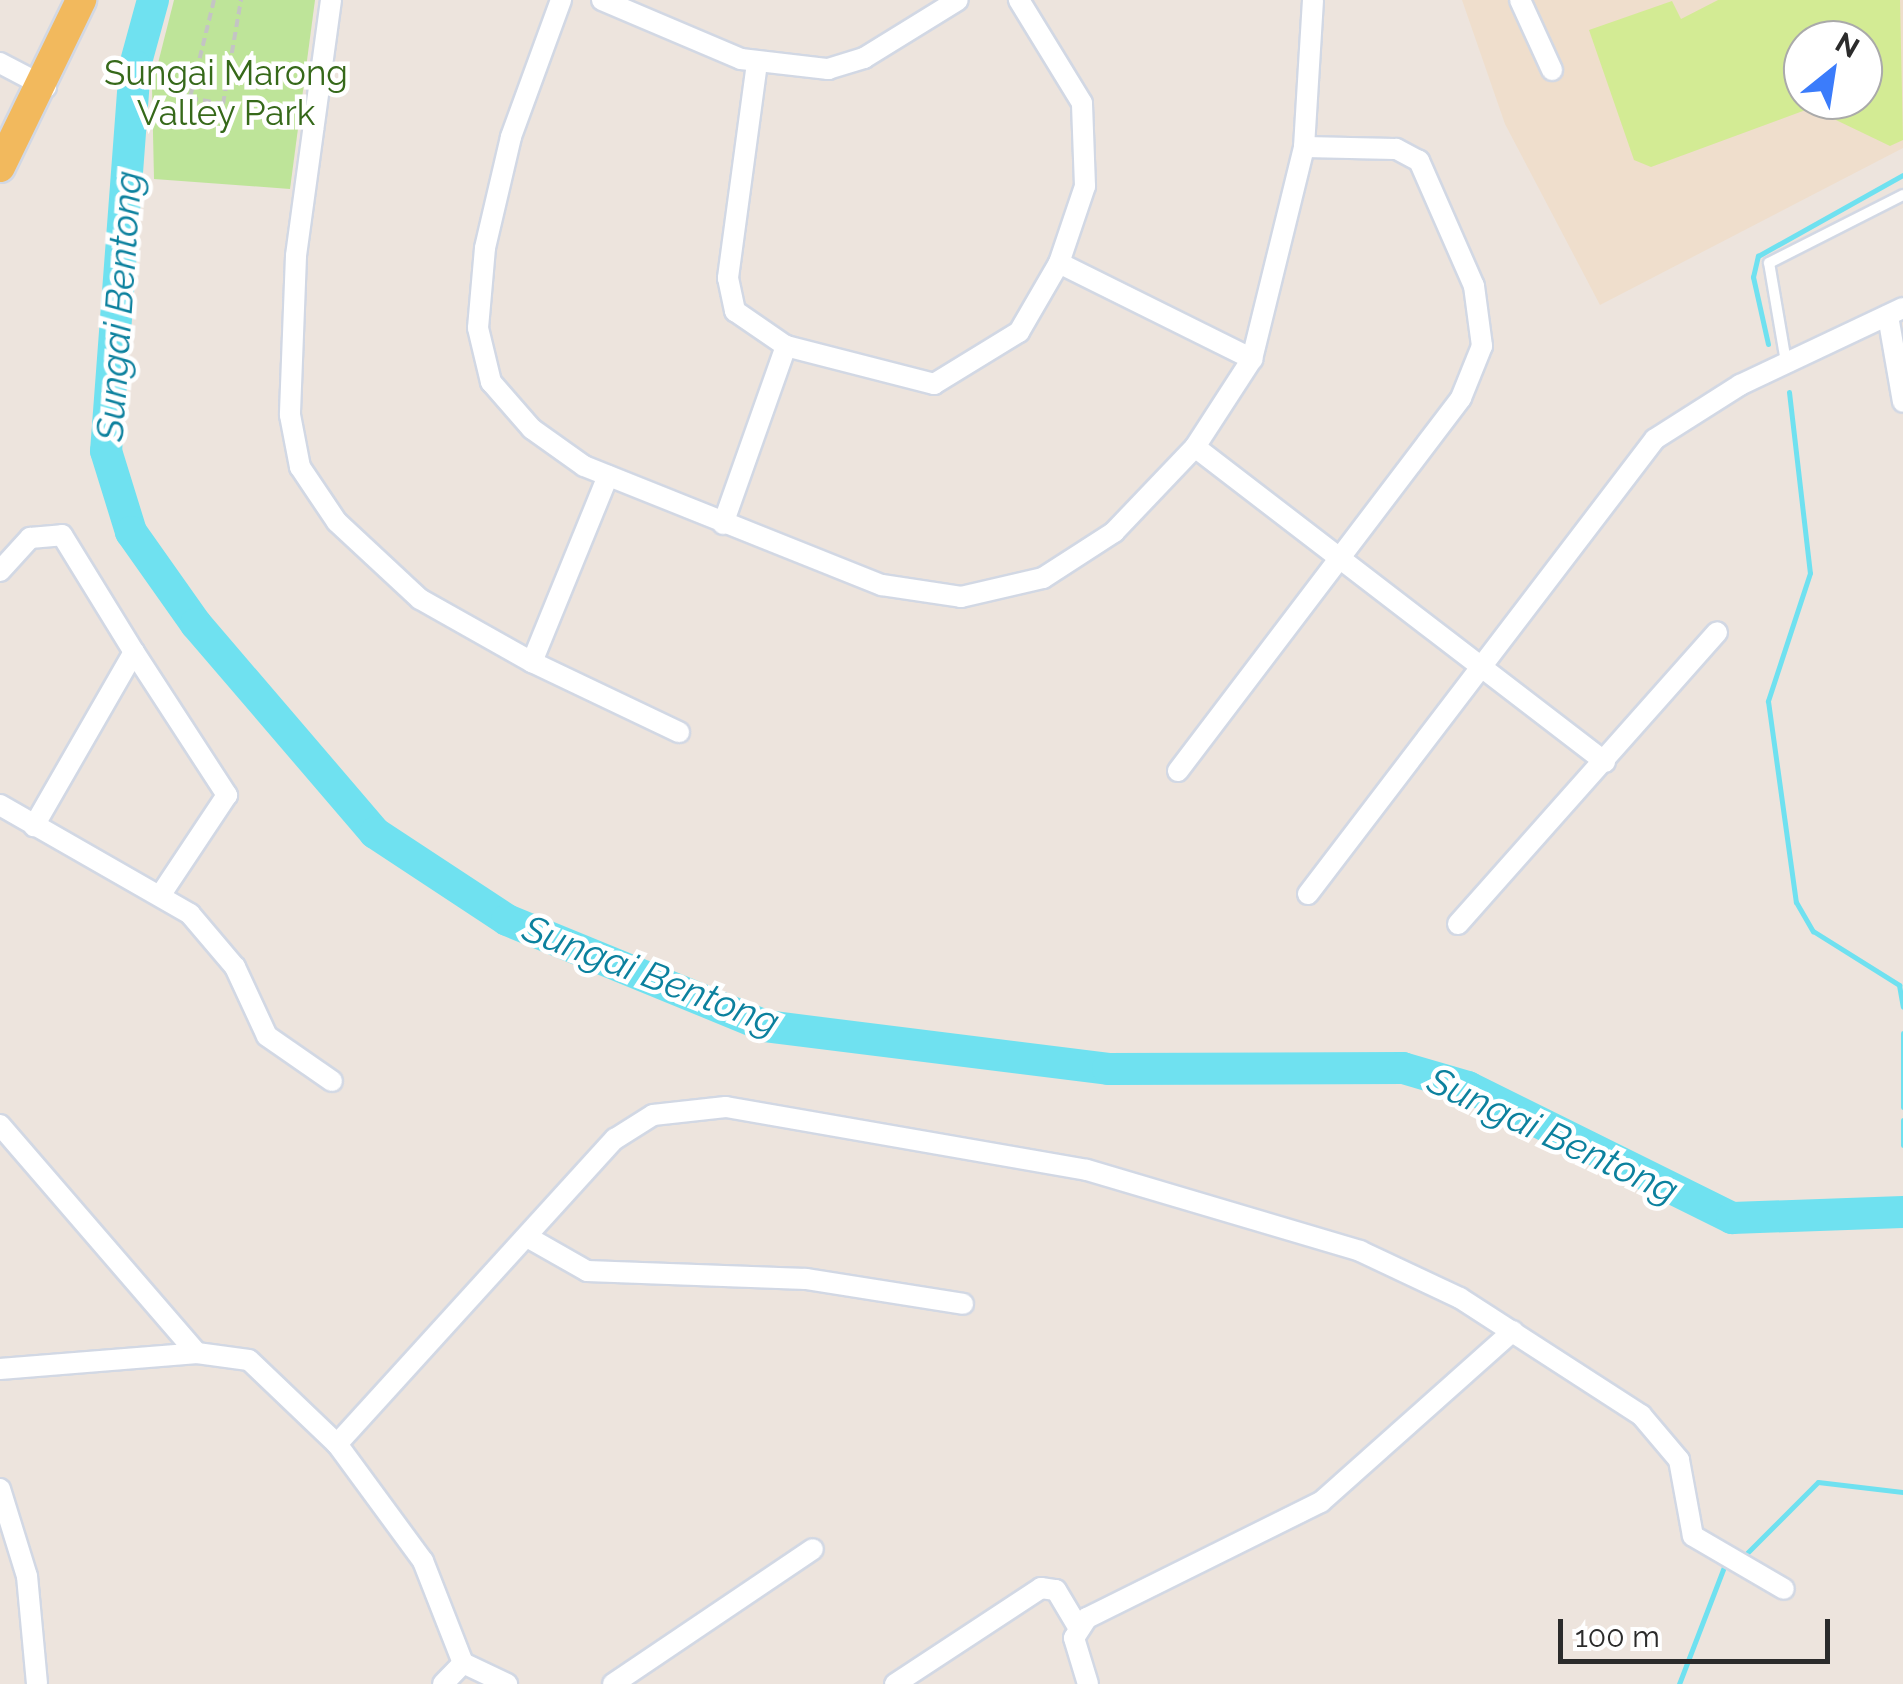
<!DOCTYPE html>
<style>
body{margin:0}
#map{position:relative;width:1903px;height:1684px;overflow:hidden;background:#ede4dd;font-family:Raleway,sans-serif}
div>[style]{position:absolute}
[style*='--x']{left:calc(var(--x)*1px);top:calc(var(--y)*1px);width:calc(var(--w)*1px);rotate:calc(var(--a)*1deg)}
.education>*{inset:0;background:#efdecc}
.green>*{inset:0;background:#bee499}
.pitch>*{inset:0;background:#d3eb94}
.stream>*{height:5px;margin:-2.5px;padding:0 2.5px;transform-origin:2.5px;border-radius:2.5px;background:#6fe1f0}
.river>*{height:32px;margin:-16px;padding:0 16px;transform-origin:16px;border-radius:16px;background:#6fe1f0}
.path>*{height:4px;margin-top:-2px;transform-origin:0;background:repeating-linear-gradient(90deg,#c4c4c4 0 8px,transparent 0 13px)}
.roads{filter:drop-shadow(2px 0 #d2d8e4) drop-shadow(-2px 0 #d2d8e4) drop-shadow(0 2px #d2d8e4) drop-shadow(0 -2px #d2d8e4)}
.lane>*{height:10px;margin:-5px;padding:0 5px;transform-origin:5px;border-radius:5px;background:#fff}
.street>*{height:20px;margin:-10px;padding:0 10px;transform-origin:10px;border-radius:10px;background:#fff}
.primary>*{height:30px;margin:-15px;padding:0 15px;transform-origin:15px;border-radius:15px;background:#f2b95d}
span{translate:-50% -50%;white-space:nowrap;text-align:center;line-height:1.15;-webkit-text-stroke:9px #fff;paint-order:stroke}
.park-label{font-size:35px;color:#36691a}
.water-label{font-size:38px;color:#0c819e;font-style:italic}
.north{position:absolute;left:1783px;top:20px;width:100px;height:100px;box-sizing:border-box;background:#fff;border:2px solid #aaa;border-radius:50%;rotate:30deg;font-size:28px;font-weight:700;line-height:40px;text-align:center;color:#2b2b2b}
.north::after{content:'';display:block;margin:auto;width:35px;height:45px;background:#3b7cfb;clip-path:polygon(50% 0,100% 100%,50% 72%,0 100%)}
.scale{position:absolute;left:1558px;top:1619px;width:272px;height:45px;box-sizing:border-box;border:5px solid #2b2b2b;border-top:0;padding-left:12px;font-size:30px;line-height:35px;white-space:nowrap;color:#2b2b2b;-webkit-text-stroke:8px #fff;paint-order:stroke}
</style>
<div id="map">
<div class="education">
<div style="clip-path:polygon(evenodd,1462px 0,1903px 0,1903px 148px,1600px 305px,1505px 124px,1462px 0,1803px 40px,1863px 40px,1863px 100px,1803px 100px,1803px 40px)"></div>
</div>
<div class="green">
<div style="clip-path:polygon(174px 0,315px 0,290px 189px,154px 179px,152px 87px)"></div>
</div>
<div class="pitch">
<div style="clip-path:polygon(evenodd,1718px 0,1900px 0,1903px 140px,1890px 146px,1811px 108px,1651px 167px,1634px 160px,1589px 30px,1672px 1px,1681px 19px,1718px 0,1803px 40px,1863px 40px,1863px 100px,1803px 100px,1803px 40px)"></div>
</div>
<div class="stream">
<div style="--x:1768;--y:344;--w:69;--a:-102.6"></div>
<div style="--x:1753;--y:277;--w:22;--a:-77"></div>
<div style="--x:1758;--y:256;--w:166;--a:-29.2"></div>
<div style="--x:1789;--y:392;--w:182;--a:83.4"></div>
<div style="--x:1810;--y:573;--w:135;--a:108.2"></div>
<div style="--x:1768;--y:701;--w:203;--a:82.1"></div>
<div style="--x:1796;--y:902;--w:34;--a:60"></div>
<div style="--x:1813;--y:931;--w:102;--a:32.1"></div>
<div style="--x:1899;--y:985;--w:22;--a:80"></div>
<div style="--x:1903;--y:1033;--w:74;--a:90"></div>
<div style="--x:1903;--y:1120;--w:25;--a:90"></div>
<div style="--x:1742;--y:1558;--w:107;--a:-45"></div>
<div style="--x:1818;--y:1482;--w:86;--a:6.7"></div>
<div style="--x:1679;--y:1684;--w:125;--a:-69"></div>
</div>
<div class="river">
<div style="--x:153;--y:0;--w:68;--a:105.3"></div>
<div style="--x:135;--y:66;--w:386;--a:94.3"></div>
<div style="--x:106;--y:451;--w:85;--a:72.8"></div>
<div style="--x:131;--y:532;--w:113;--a:54.8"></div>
<div style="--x:196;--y:624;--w:275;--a:49.4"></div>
<div style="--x:375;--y:833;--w:158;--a:33.4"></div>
<div style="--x:507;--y:920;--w:279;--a:22.3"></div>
<div style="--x:765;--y:1026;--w:346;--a:7.1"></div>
<div style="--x:1108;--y:1069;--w:295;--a:-0.2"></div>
<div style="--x:1403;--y:1068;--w:68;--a:16.3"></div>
<div style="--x:1468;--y:1087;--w:295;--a:26.4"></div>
<div style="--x:1732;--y:1218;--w:171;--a:-2"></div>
</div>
<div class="path">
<div style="--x:214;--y:0;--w:101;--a:103.8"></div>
<div style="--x:190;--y:98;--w:34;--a:10"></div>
<div style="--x:223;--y:104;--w:106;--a:-80.2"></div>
</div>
<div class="roads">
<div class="lane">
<div style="--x:1786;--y:362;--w:100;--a:-99.7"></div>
<div style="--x:1769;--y:263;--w:150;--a:-26.9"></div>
</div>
<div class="street">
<div style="--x:331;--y:0;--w:258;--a:97.8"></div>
<div style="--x:296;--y:256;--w:159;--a:92.2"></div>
<div style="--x:290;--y:415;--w:53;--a:79.1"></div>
<div style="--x:300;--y:467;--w:66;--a:56.1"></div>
<div style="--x:337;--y:522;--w:113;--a:42.9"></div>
<div style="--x:420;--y:599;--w:129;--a:29.4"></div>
<div style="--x:532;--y:662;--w:201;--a:-67.8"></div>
<div style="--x:561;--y:0;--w:146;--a:110.1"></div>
<div style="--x:511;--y:137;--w:114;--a:103.2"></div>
<div style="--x:485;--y:248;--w:80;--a:95"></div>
<div style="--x:478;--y:328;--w:56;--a:76.5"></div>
<div style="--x:491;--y:382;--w:62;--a:48.9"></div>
<div style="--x:532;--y:429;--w:64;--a:35.4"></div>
<div style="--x:584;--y:466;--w:321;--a:21.8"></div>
<div style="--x:882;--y:585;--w:80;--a:8.6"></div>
<div style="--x:961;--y:597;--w:84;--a:-13"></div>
<div style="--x:1043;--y:578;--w:85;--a:-32.9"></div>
<div style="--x:1114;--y:532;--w:117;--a:-46.4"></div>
<div style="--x:1195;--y:447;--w:105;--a:-57.1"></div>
<div style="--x:1252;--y:359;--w:218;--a:-76.2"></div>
<div style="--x:1304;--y:147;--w:147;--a:-86.5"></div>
<div style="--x:602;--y:0;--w:151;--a:23"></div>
<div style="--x:741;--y:59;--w:88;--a:6.6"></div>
<div style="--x:828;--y:69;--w:38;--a:-17"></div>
<div style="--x:864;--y:58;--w:110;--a:-31.7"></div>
<div style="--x:1520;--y:0;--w:77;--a:65.4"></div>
<div style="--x:0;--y:63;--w:52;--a:27.6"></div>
<div style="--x:757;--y:63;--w:217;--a:97.7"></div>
<div style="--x:728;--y:278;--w:34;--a:78"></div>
<div style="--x:735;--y:311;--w:62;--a:34.5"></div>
<div style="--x:786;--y:346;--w:153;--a:14.4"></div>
<div style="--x:934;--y:384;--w:100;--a:-31.5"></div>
<div style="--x:1019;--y:332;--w:80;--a:-59.9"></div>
<div style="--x:1059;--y:263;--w:81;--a:-71.3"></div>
<div style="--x:1085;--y:186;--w:83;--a:-92.1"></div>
<div style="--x:1082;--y:103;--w:121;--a:-121.5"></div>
<div style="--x:1059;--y:263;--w:216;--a:26.4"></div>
<div style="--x:1888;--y:316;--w:87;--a:80.1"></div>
<div style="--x:1195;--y:447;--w:517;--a:37.53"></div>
<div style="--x:723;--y:524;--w:189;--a:-70.5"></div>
<div style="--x:0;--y:571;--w:45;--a:-47.7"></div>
<div style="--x:30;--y:538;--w:32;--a:-5"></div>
<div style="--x:62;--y:535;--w:137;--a:58.4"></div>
<div style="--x:134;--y:652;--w:201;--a:119.9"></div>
<div style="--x:134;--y:652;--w:171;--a:57"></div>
<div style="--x:227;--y:795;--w:118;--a:123.6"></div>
<div style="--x:532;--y:662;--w:163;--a:25.5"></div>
<div style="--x:1178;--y:771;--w:468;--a:-52.8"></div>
<div style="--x:1461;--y:398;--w:56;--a:-68"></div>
<div style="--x:1482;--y:346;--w:61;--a:-97.6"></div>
<div style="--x:1474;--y:286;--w:137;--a:-113.7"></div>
<div style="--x:1419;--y:161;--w:26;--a:-152"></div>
<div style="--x:1396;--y:149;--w:92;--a:-178.8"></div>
<div style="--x:0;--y:805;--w:219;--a:29.8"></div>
<div style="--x:190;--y:914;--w:70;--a:49.7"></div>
<div style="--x:235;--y:967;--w:76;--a:65.1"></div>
<div style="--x:267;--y:1036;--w:79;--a:34.7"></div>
<div style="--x:1308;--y:894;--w:572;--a:-52.67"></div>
<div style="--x:1655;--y:439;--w:101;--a:-32.4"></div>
<div style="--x:1740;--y:385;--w:180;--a:-25.3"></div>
<div style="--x:1458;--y:924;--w:390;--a:-48.4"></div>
<div style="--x:0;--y:1125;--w:301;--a:49.2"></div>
<div style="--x:529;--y:1238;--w:67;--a:29.6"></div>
<div style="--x:587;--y:1271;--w:219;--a:2.1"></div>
<div style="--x:806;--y:1279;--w:159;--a:9"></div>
<div style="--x:0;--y:1369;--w:198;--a:-4.6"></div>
<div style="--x:197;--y:1353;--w:52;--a:7.7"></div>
<div style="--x:249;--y:1360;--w:122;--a:43.7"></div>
<div style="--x:337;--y:1444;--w:145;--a:53.7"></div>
<div style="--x:423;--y:1561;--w:110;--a:68.6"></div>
<div style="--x:463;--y:1663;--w:49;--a:25.5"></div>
<div style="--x:337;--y:1444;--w:413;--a:-47.7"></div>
<div style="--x:615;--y:1139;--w:45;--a:-32.3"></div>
<div style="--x:653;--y:1115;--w:73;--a:-6.3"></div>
<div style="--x:726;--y:1107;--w:366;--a:9.9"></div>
<div style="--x:1087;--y:1170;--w:285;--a:16.5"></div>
<div style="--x:1360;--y:1251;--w:110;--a:25.2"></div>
<div style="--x:1460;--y:1298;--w:216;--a:32.9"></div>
<div style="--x:1641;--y:1415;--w:59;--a:49.8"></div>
<div style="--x:1679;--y:1460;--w:77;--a:79.6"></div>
<div style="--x:1693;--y:1536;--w:105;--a:30.2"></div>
<div style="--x:0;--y:1489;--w:91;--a:72.8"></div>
<div style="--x:27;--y:1576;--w:108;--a:84.7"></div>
<div style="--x:443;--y:1684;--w:29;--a:-46"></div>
<div style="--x:613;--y:1684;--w:241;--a:-34"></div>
<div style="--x:895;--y:1684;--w:175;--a:-33.3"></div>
<div style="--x:1041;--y:1588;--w:15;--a:8"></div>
<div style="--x:1056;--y:1590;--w:43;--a:59.3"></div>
<div style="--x:1088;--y:1684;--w:48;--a:-106.9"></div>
<div style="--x:1074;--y:1638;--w:24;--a:-57"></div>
<div style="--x:1087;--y:1618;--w:261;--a:-26.4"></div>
<div style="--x:1321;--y:1502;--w:257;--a:-41.7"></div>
</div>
<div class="primary">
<div style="--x:0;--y:167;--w:186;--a:-64.1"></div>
</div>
</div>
<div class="park-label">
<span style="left:226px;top:93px">Sungai Marong<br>Valley Park</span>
</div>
<div class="water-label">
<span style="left:119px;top:306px;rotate:-86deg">Sungai Bentong</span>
<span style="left:651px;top:975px;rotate:21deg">Sungai Bentong</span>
<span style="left:1553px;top:1135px;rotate:25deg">Sungai Bentong</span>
</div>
<div class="north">N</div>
<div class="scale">100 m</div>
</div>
